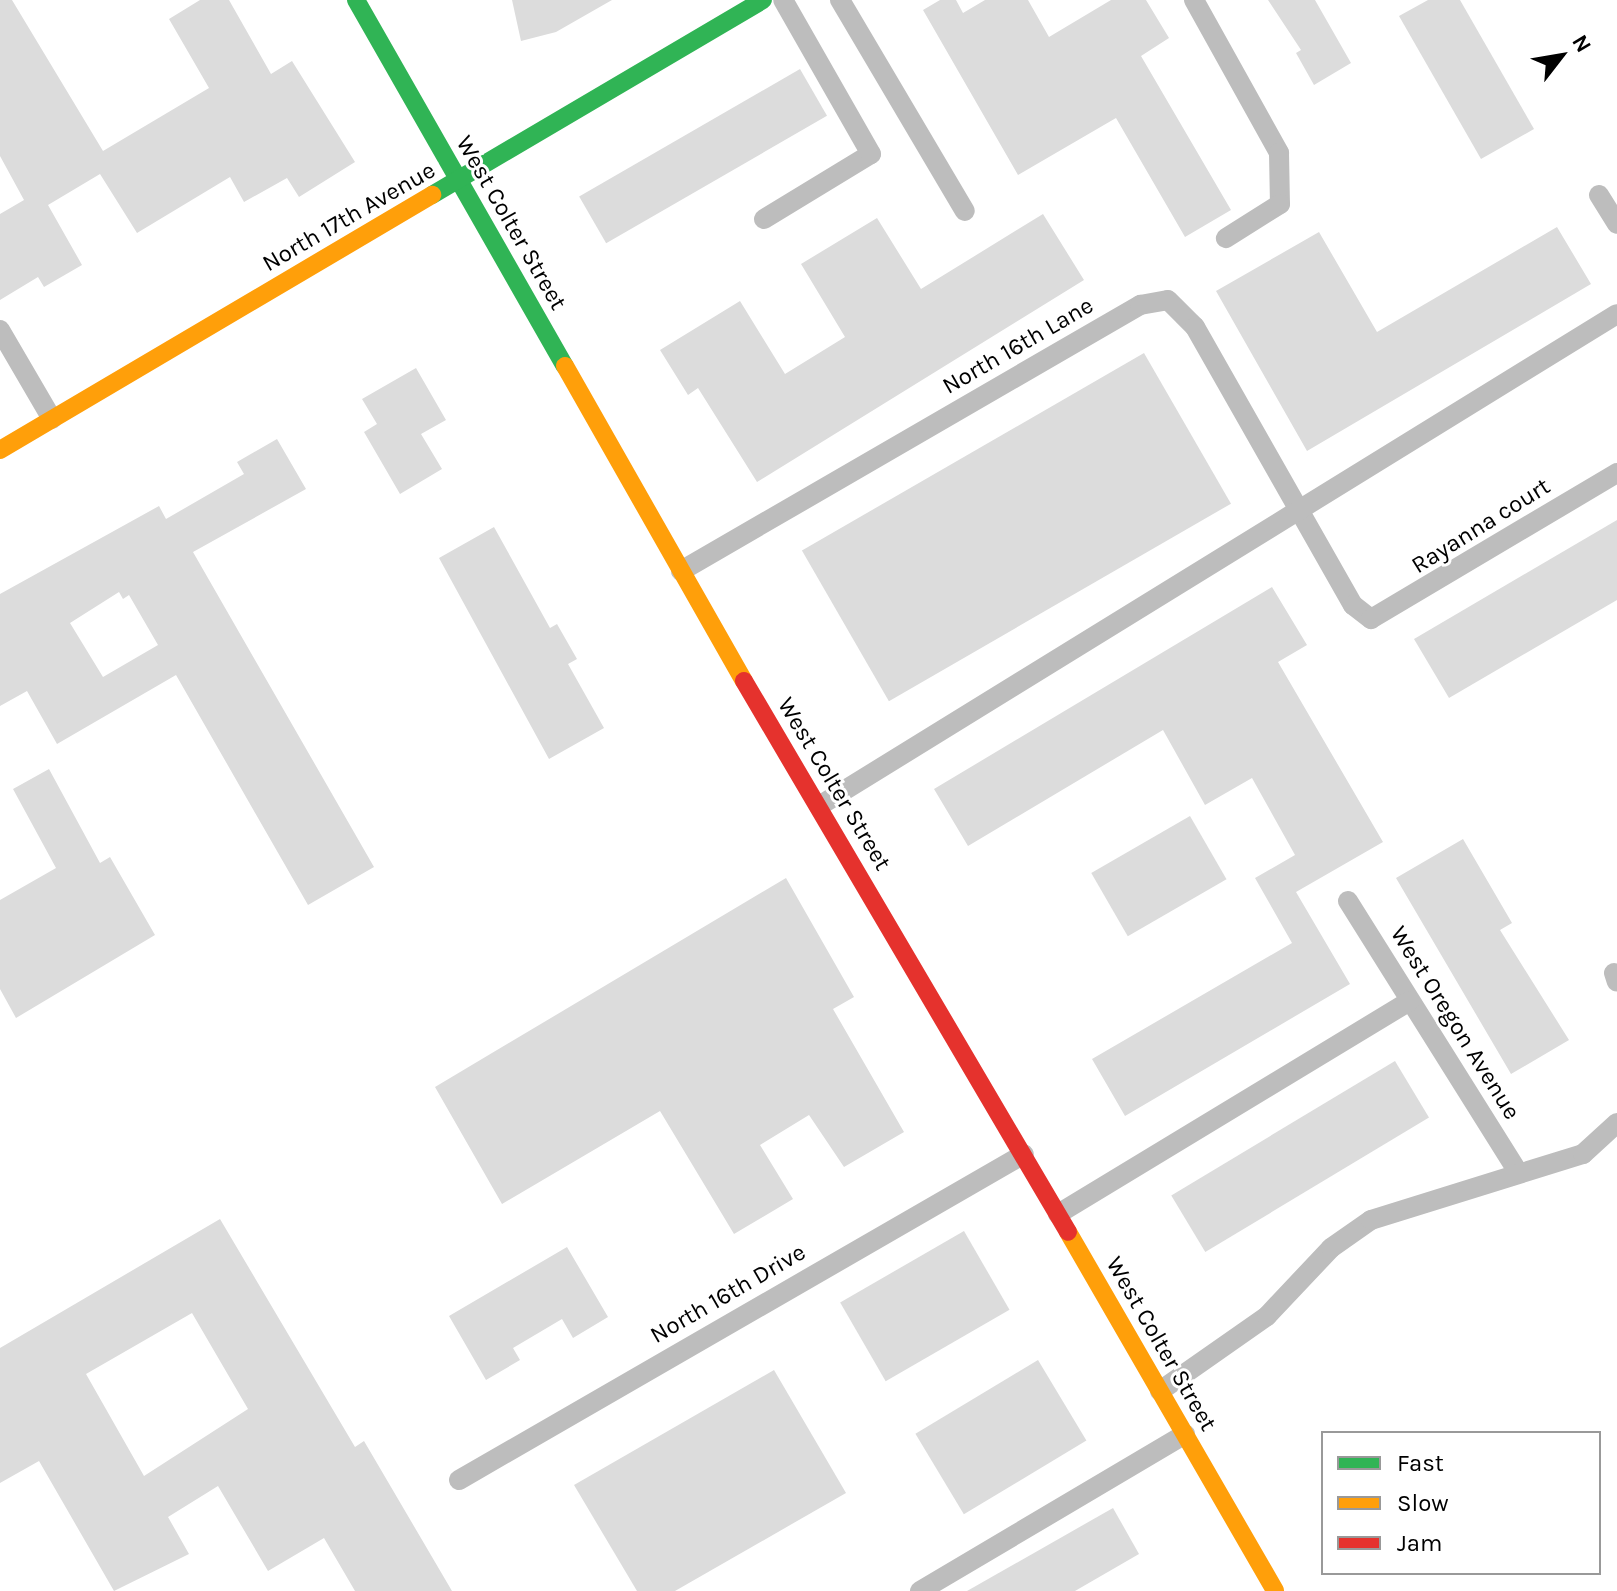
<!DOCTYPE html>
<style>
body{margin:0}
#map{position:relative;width:1617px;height:1591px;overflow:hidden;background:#fff;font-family:Karla,sans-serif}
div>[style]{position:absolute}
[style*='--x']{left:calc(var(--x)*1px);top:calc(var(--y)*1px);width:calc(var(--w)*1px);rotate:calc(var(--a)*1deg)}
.building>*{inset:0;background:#dcdcdc;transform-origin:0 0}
.lane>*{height:20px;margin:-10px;padding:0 10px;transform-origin:10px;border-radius:10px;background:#bdbdbd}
.fast>*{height:18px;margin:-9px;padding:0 9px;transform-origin:9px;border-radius:9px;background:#30b455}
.slow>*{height:18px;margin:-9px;padding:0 9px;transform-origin:9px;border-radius:9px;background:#ff9f0a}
.jam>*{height:18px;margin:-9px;padding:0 9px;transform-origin:9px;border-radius:9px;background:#e5322d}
span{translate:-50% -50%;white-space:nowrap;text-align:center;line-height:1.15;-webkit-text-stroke:6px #fff;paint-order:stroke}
.street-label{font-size:24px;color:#000}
.legend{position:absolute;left:1321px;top:1431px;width:280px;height:144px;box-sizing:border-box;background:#fff;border:2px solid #999;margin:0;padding:10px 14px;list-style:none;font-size:24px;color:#000}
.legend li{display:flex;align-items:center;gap:16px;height:40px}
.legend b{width:40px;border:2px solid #999}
.north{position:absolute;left:1521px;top:16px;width:80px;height:80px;-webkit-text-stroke:6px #fff;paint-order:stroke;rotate:59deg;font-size:22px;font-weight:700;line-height:32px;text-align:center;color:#000}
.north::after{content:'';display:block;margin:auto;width:28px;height:36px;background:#000;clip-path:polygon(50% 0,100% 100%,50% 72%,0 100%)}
</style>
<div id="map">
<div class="building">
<div style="clip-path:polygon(0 0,12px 0,103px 151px,209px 88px,169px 19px,200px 0,229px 0,271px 74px,292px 61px,355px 162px,299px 197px,287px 178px,244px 202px,230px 177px,137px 233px,100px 174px,48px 205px,82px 265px,44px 287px,38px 277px,0 300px,0 214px,24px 200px,0 156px)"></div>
<div style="clip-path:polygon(512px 0,612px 0,556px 32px,521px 41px)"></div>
<div style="clip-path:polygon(940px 0,956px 0,963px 13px,985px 0,1028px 0,1049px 37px,1111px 0,1146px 0,1169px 38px,1141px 56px,1231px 210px,1185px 237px,1116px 118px,1018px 175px,923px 10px)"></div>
<div style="clip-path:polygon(1268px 0,1315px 0,1351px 63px,1314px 85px,1296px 53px,1301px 50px)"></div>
<div style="clip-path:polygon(1428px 0,1460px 0,1534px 129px,1481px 159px,1399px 16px)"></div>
<div style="left:800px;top:69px;width:54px;height:255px;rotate:60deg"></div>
<div style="clip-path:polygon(1043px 214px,1084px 280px,757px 482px,698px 388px,688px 395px,660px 350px,740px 301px,785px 374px,845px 337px,801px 264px,877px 218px,921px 289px)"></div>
<div style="clip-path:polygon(1557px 227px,1591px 284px,1307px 451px,1216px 291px,1319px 232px,1377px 332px)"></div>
<div style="left:1144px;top:353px;width:174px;height:395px;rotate:60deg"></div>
<div style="clip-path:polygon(416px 368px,446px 420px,421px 434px,442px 469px,400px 494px,364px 432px,377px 424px,362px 399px)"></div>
<div style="clip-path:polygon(evenodd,277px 439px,306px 489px,193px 552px,374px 867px,308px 905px,176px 675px,57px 744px,27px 691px,0 706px,0 594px,159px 506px,166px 519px,244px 474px,237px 462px,277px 439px,119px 592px,123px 599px,129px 595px,158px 645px,103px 677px,70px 623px,119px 592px)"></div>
<div style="clip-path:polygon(1617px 520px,1617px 600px,1449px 698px,1414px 639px)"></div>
<div style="clip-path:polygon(494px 527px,550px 628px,557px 624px,577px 659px,568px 664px,604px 728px,549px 759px,439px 558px)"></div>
<div style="clip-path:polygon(1272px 587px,1307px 645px,1278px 662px,1383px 842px,1296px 892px,1350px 984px,1125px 1116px,1092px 1059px,1292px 943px,1255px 878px,1295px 855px,1252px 778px,1205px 805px,1163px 730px,968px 846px,934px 789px)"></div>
<div style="clip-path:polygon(49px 769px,100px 863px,110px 857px,155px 935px,16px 1018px,0 989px,0 900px,56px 868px,13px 789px)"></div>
<div style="left:1190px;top:816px;width:73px;height:114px;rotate:60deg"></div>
<div style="clip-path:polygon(1463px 839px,1512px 923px,1500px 930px,1569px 1040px,1511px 1074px,1396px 878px)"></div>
<div style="clip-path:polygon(786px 878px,854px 997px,833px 1009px,904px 1132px,844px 1167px,809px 1115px,760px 1145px,793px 1199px,734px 1234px,660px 1111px,502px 1204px,435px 1087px)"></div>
<div style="left:1395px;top:1061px;width:66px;height:261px;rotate:59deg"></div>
<div style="clip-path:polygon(evenodd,220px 1219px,355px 1447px,364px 1441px,452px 1591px,355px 1591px,324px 1538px,268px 1571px,218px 1486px,168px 1517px,189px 1554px,114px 1591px,39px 1461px,0 1483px,0 1348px,220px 1219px,192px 1313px,248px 1409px,144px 1476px,86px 1374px,192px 1313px)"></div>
<div style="left:964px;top:1231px;width:91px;height:143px;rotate:60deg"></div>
<div style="clip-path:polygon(567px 1247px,608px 1317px,573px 1338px,562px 1319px,513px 1348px,520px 1360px,486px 1380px,449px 1316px)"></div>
<div style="left:1038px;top:1360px;width:94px;height:143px;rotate:59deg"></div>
<div style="clip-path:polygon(774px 1370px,846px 1493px,675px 1591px,637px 1591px,574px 1485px)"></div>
<div style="clip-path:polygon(1113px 1508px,1139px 1554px,1075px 1591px,967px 1591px)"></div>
</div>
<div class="lane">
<div style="--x:840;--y:0;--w:245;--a:59.4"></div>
<div style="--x:1194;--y:0;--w:175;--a:60.9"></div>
<div style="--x:1279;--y:153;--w:51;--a:88.9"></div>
<div style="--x:1280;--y:204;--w:64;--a:147.8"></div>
<div style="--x:1599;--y:195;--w:34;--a:58"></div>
<div style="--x:764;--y:219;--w:125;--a:-31.3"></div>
<div style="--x:871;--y:154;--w:177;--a:-119.7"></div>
<div style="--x:0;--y:330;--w:103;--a:59.7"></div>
<div style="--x:681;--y:571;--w:531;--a:-30.09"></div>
<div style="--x:1140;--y:305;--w:28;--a:-10"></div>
<div style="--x:1168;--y:300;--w:38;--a:45"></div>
<div style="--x:1195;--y:327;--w:320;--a:60.4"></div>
<div style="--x:1353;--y:605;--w:23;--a:38"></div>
<div style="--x:1371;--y:619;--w:286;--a:-30.7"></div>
<div style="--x:819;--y:806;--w:937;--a:-31.66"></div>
<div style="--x:1348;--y:901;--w:320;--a:57.9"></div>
<div style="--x:1614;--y:973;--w:9;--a:72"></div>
<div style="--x:1058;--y:1214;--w:411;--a:-31.2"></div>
<div style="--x:1160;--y:1391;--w:131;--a:-35"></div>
<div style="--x:1267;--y:1316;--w:93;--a:-46.7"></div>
<div style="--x:1331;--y:1248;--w:49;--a:-35"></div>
<div style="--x:1371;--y:1220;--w:222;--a:-17.3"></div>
<div style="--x:1583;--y:1154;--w:46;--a:-42.4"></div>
<div style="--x:459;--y:1480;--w:652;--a:-29.98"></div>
<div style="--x:920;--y:1591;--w:308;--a:-30.6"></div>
</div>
<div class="fast">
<div style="--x:356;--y:0;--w:421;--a:60.3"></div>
<div style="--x:432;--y:195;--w:384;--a:-30.5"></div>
</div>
<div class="slow">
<div style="--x:565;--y:366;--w:362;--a:60.4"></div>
<div style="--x:0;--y:450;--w:502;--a:-30.55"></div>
<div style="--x:1068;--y:1232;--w:414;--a:60"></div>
</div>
<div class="jam">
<div style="--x:744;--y:681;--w:639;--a:59.54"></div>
</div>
<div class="street-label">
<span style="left:349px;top:217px;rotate:-30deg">North 17th Avenue</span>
<span style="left:511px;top:223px;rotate:60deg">West Colter Street</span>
<span style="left:1018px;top:346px;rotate:-30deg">North 16th Lane</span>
<span style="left:1481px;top:526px;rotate:-32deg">Rayanna court</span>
<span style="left:834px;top:784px;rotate:59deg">West Colter Street</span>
<span style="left:1455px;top:1023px;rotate:58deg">West Oregon Avenue</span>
<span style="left:728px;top:1294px;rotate:-30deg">North 16th Drive</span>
<span style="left:1161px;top:1344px;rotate:60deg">West Colter Street</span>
</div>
<ul class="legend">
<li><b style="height:10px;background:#30b455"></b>Fast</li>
<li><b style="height:10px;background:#ff9f0a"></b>Slow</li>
<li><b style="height:10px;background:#e5322d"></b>Jam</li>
</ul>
<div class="north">N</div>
</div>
